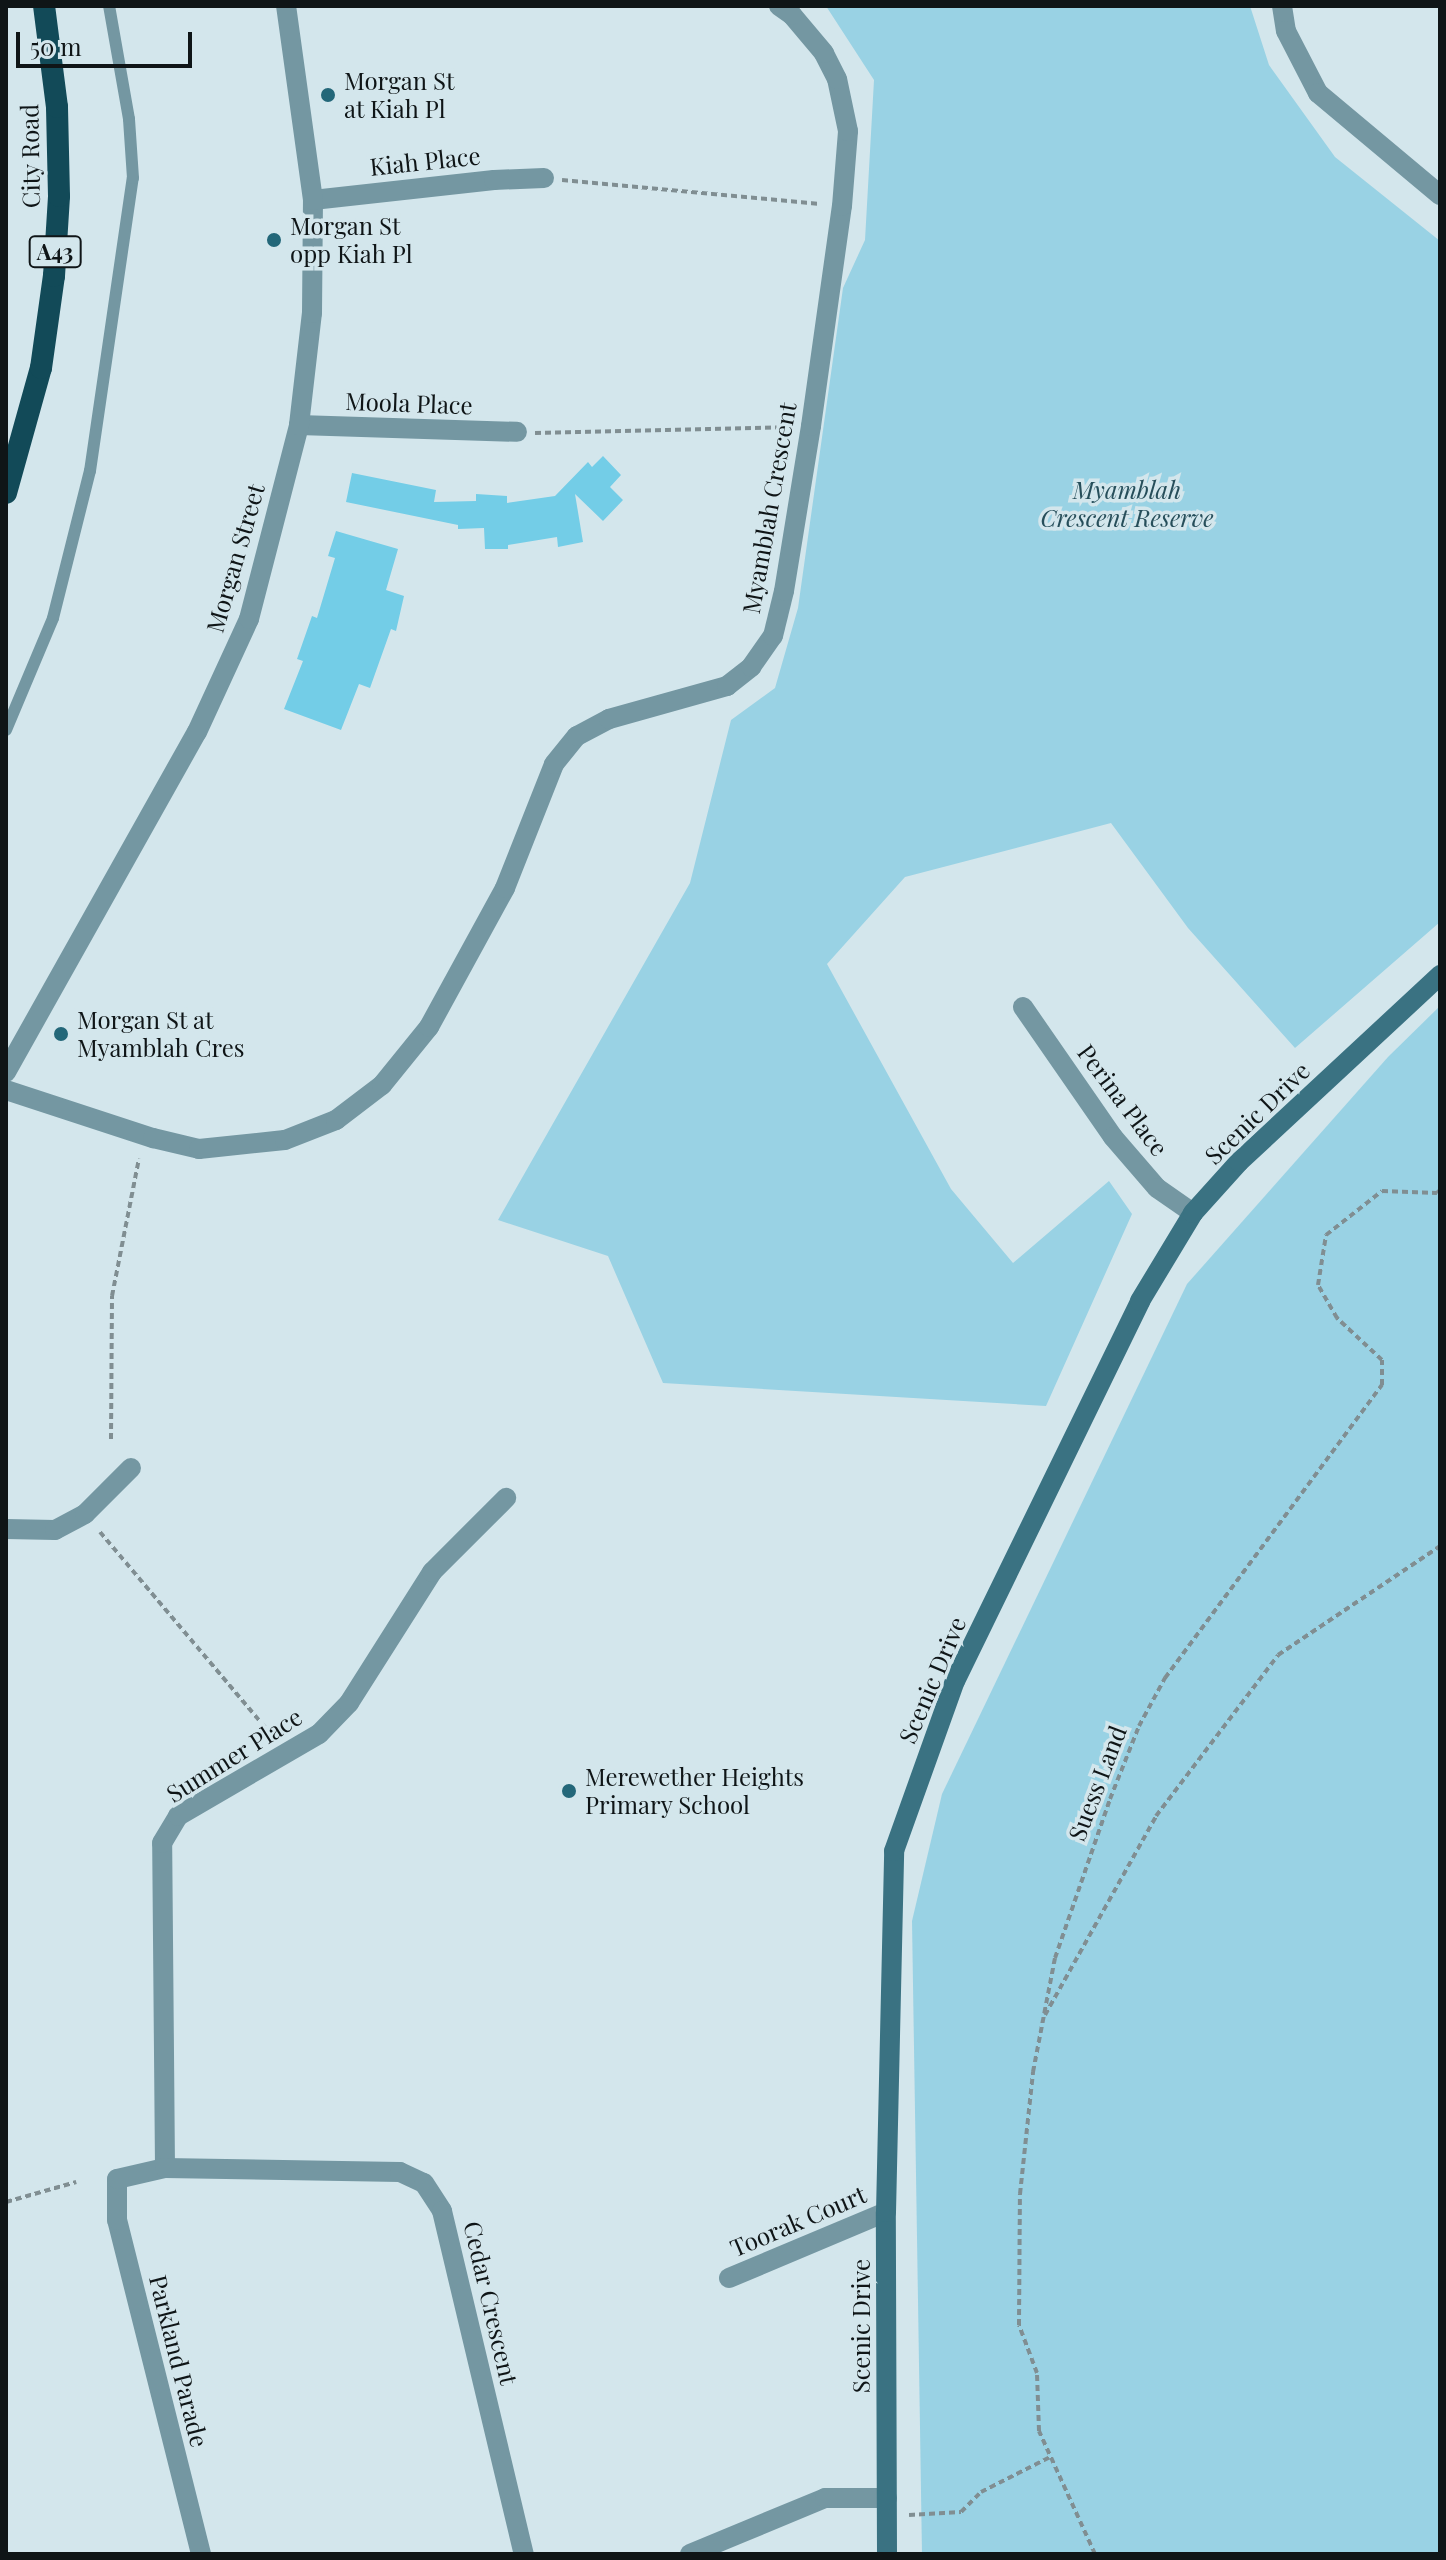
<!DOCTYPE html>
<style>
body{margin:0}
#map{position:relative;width:1446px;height:2560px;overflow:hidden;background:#d3e6ec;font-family:"Playfair Display",serif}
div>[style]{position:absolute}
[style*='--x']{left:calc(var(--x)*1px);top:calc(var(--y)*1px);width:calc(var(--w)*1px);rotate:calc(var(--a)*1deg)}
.green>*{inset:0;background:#99d2e4}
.building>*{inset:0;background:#73cde7}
.path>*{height:4px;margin-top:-2px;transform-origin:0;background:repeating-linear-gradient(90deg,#808e92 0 6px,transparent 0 10px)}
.service>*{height:12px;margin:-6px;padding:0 6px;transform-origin:6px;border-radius:6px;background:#7497a2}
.minor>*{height:20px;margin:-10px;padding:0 10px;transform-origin:10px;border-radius:10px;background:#7497a2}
.tertiary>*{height:20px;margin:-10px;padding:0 10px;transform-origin:10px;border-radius:10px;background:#7497a2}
.secondary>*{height:20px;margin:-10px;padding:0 10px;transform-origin:10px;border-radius:10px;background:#3a7282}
.trunk>*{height:22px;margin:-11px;padding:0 11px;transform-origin:11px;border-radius:11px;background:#124a58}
.dots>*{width:22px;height:22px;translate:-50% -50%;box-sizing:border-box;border:4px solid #d3e6ec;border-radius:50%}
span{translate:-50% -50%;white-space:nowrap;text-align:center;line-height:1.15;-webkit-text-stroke:7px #d3e6ec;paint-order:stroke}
.shield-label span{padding:2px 6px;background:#d3e6ec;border:2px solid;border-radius:6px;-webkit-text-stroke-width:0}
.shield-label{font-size:22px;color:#0f1517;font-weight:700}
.poi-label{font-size:24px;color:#0f1517}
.left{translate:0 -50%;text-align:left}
.street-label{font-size:24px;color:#0f1517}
.park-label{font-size:24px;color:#264e5a;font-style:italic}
.frame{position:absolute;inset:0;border:8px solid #0f1517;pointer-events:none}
.scale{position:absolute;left:16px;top:32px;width:176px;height:36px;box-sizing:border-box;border:4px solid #0f1517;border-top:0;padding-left:10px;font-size:24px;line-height:28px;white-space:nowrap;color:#0f1517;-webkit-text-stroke:6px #d3e6ec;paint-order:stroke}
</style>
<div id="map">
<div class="green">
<div style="clip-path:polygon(826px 6px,1250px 6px,1269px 65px,1335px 157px,1440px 241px,1440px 922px,1295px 1048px,1188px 928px,1111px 823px,905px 877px,827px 964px,951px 1189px,1013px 1263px,1109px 1181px,1132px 1214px,1046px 1406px,663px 1383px,608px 1256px,498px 1220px,690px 883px,731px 720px,775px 688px,798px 608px,843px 288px,865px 240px,874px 80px)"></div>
<div style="clip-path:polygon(1440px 1006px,1440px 2554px,922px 2554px,912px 1921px,942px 1794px,1187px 1284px,1388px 1057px)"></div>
</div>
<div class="building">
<div style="clip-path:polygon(603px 456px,621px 475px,610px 487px,623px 500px,603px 521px,575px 494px,583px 542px,558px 547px,557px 537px,508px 545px,508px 549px,485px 549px,484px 528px,458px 529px,458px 525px,346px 502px,352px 473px,436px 490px,434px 502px,476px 501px,476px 494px,507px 496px,507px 503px,555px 496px,588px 462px,592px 467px)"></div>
<div style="clip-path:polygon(336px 531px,398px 549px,386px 590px,404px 596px,396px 631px,391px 629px,370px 688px,359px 684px,341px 730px,284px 709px,303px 661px,297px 659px,312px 616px,317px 618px,335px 558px,328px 556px)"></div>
</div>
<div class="path">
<div style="--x:562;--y:180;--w:259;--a:5.3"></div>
<div style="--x:535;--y:433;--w:255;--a:-1.3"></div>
<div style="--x:111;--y:1439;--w:143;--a:-89.6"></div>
<div style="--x:112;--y:1296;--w:140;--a:-78.9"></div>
<div style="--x:100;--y:1532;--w:270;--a:49.8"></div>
<div style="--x:1045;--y:2015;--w:228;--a:-60.8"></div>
<div style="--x:1156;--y:1816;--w:202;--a:-52.8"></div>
<div style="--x:1278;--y:1655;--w:195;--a:-33.9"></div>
<div style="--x:6;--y:2202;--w:73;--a:-15.9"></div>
<div style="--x:909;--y:2515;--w:52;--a:-3.3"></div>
<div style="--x:961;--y:2512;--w:28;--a:-45"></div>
<div style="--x:981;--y:2492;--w:77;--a:-26.9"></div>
<div style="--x:1095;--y:2554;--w:135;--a:-114.5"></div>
<div style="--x:1039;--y:2431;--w:58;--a:-92"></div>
<div style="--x:1037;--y:2373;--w:51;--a:-110.6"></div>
<div style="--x:1019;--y:2325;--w:131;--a:-89.6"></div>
<div style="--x:1020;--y:2194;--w:123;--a:-83.9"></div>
<div style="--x:1033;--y:2072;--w:116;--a:-79.1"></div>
<div style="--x:1055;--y:1958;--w:168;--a:-70.9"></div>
<div style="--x:1110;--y:1799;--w:79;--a:-68.3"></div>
<div style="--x:1139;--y:1726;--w:55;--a:-61.6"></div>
<div style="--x:1165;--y:1678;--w:365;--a:-53.5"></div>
<div style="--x:1382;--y:1385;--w:25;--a:-90"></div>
<div style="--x:1382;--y:1360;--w:62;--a:-137"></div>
<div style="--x:1337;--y:1318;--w:38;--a:-120"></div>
<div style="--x:1318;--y:1285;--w:51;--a:-80.9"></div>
<div style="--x:1326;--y:1235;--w:71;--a:-38.2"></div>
<div style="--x:1382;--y:1191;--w:55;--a:2.1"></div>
<div style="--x:1437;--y:1193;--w:4;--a:-45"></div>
</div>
<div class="service">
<div style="--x:6;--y:730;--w:121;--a:-67.2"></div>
<div style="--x:53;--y:618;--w:152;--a:-75.9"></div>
<div style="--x:90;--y:471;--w:296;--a:-81.7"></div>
<div style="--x:133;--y:178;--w:59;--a:-93.9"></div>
<div style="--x:129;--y:119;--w:115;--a:-100"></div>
</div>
<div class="minor">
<div style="--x:313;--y:200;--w:182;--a:-6.3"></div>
<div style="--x:494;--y:180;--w:50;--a:-2.3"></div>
<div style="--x:299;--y:425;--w:218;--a:1.8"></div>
<div style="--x:1023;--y:1007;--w:158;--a:55.3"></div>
<div style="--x:1113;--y:1137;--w:67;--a:49.2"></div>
<div style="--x:1157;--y:1188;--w:44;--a:34.8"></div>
<div style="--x:6;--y:1090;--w:155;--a:18.1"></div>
<div style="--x:153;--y:1138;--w:47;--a:13.4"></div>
<div style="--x:199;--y:1149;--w:86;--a:-6"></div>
<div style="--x:285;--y:1140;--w:55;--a:-21.4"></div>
<div style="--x:336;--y:1120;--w:58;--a:-37.3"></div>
<div style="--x:382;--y:1085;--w:75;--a:-51"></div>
<div style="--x:429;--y:1027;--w:158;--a:-61.3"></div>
<div style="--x:505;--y:888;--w:133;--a:-68.4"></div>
<div style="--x:554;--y:764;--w:36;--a:-51"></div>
<div style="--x:577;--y:736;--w:36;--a:-28"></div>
<div style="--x:609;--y:719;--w:123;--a:-15.6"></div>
<div style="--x:727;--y:686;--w:31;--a:-38"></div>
<div style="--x:751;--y:667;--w:38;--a:-55"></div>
<div style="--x:773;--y:636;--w:46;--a:-76.3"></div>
<div style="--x:784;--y:591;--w:167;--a:-80.7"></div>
<div style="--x:811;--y:426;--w:222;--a:-82"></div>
<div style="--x:842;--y:206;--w:75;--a:-85.4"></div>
<div style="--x:848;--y:131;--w:53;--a:-101.9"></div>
<div style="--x:837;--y:79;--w:29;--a:-117"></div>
<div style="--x:824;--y:53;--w:50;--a:-130.1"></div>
<div style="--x:792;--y:15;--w:16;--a:-145"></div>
<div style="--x:6;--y:1529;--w:49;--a:1.2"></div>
<div style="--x:55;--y:1530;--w:34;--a:-28"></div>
<div style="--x:85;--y:1514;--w:65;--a:-45"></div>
<div style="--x:165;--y:2168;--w:325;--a:-90.5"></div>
<div style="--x:162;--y:1843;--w:31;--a:-59"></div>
<div style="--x:178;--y:1816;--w:163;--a:-30.2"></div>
<div style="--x:319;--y:1734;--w:43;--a:-45.9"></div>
<div style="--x:349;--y:1703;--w:155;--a:-57.6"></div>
<div style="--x:432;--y:1572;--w:105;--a:-45"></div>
<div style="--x:729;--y:2278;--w:170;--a:-22.8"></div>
<div style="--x:201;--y:2554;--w:344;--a:-104.1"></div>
<div style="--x:117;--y:2220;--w:41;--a:-90"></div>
<div style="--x:117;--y:2179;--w:49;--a:-12.9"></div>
<div style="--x:165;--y:2168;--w:235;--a:1"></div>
<div style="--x:400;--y:2172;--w:26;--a:25"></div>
<div style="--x:424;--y:2183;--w:33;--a:57"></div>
<div style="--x:442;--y:2211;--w:353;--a:76.6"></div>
<div style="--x:690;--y:2554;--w:146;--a:-22.5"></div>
<div style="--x:825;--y:2498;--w:62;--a:0"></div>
</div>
<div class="tertiary">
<div style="--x:1282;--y:6;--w:25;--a:81"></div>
<div style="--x:1286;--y:31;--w:70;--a:62.7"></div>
<div style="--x:1318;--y:93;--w:159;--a:39.9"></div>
<div style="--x:6;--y:1072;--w:390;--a:-60.7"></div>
<div style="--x:197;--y:732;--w:124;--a:-65.3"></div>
<div style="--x:249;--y:619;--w:200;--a:-75.5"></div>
<div style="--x:299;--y:425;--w:113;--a:-83.4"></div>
<div style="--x:312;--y:313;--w:113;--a:-89.5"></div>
<div style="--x:313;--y:200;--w:196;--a:-97.9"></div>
</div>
<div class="secondary">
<div style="--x:887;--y:2554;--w:342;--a:-90.2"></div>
<div style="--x:886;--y:2212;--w:361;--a:-88.7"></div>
<div style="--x:894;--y:1851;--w:181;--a:-70.3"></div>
<div style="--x:955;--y:1681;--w:423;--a:-64"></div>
<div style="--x:1140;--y:1301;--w:103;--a:-58.9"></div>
<div style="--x:1193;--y:1213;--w:69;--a:-48"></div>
<div style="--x:1239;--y:1162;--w:275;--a:-42.9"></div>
</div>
<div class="trunk">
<div style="--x:6;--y:493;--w:130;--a:-74.4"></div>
<div style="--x:41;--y:368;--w:93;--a:-82"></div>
<div style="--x:54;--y:276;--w:80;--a:-86.4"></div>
<div style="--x:59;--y:196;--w:89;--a:-91.3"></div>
<div style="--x:57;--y:107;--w:102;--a:-97.3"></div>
</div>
<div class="dots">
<div style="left:328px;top:95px;background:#236779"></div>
<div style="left:274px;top:240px;background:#236779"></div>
<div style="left:61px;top:1034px;background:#236779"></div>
<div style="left:569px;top:1791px;background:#236779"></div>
</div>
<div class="shield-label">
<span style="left:55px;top:252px">A43</span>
</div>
<div class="poi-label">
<span class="left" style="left:344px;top:95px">Morgan St<br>at Kiah Pl</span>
<span class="left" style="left:290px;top:240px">Morgan St<br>opp Kiah Pl</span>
<span class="left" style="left:77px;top:1034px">Morgan St at<br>Myamblah Cres</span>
<span class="left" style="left:585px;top:1791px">Merewether Heights<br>Primary School</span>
</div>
<div class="street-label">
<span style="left:30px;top:156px;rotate:-91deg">City Road</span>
<span style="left:425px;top:161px;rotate:-6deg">Kiah Place</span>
<span style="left:409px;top:403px;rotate:2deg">Moola Place</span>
<span style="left:769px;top:508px;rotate:-80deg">Myamblah Crescent</span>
<span style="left:235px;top:558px;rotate:-74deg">Morgan Street</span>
<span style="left:1123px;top:1100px;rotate:53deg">Perina Place</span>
<span style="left:1257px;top:1113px;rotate:-44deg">Scenic Drive</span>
<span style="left:932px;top:1680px;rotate:-67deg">Scenic Drive</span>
<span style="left:234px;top:1755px;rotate:-32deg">Summer Place</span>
<span style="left:1097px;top:1783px;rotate:-69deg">Suess Land</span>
<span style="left:798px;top:2221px;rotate:-23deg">Toorak Court</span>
<span style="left:491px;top:2303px;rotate:77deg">Cedar Crescent</span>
<span style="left:861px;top:2326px;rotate:-90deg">Scenic Drive</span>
<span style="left:179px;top:2361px;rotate:76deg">Parkland Parade</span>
</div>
<div class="park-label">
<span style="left:1127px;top:504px">Myamblah<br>Crescent Reserve</span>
</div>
<div class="frame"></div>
<div class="scale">50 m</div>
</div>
